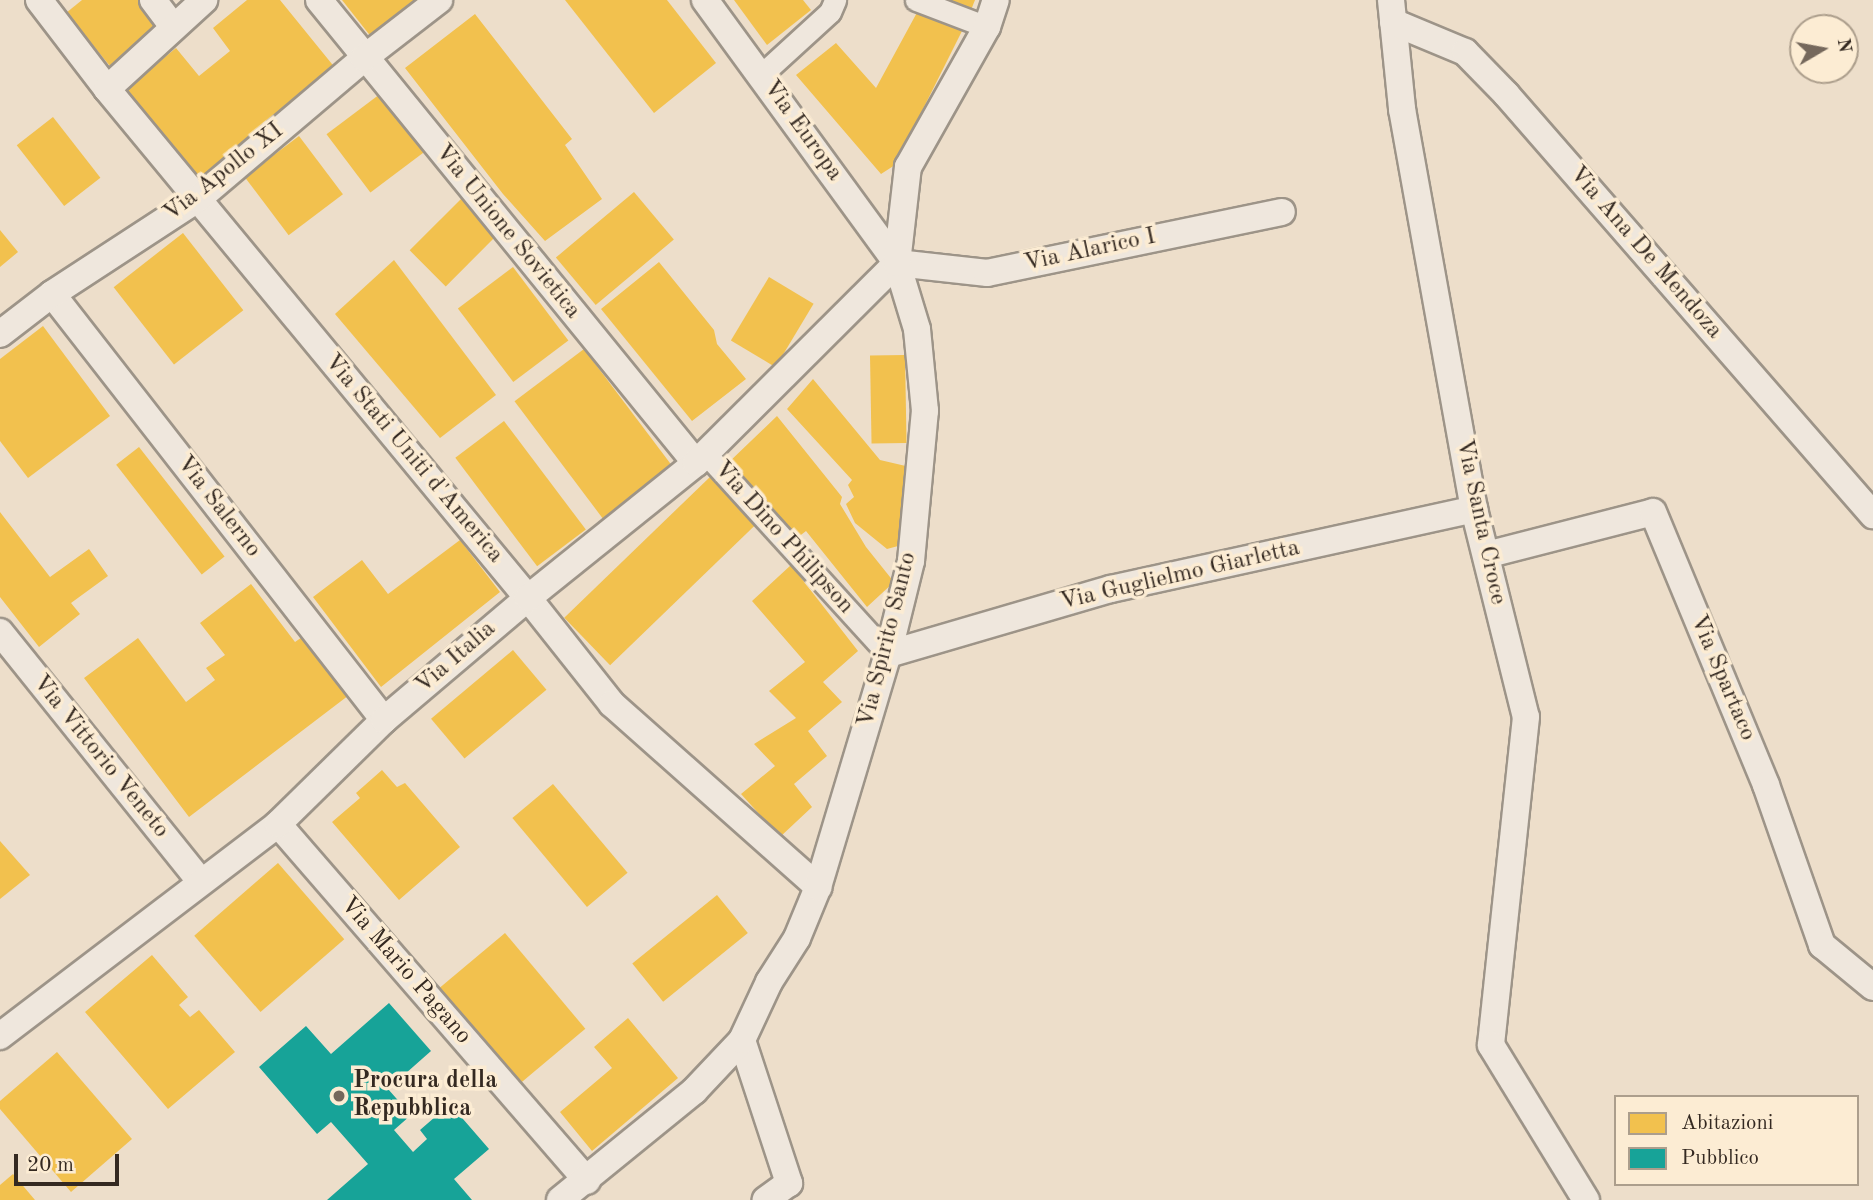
<!DOCTYPE html>
<style>
body{margin:0}
#map{position:relative;width:1873px;height:1200px;overflow:hidden;background:#eddeca;font-family:"Old Standard TT",serif}
div>[style]{position:absolute}
[style*='--x']{left:calc(var(--x)*1px);top:calc(var(--y)*1px);width:calc(var(--w)*1px);rotate:calc(var(--a)*1deg)}
.homes>*{inset:0;background:#f2c14e;transform-origin:0 0}
.public>*{inset:0;background:#17a398}
.roads{filter:drop-shadow(2px 0 #9d9488) drop-shadow(-2px 0 #9d9488) drop-shadow(0 2px #9d9488) drop-shadow(0 -2px #9d9488)}
.pedestrian>*{height:21px;margin:-10.5px;padding:0 10.5px;transform-origin:10.5px;border-radius:10.5px;background:#efe7dd}
.minor>*{height:26px;margin:-13px;padding:0 13px;transform-origin:13px;border-radius:13px;background:#efe7dd}
.dots>*{width:19px;height:19px;translate:-50% -50%;box-sizing:border-box;border:4px solid #fcecd3;border-radius:50%}
span{translate:-50% -50%;white-space:nowrap;text-align:center;line-height:1.15;-webkit-text-stroke:7px #fcecd3;paint-order:stroke}
.street-label{font-size:24px;color:#342921}
.poi-label{font-size:24px;color:#342921;font-weight:700}
.left{translate:0 -50%;text-align:left}
.legend{position:absolute;left:1614px;top:1095px;width:245px;height:91px;box-sizing:border-box;background:#fcecd3;border:2px solid #ac9e8c;margin:0;padding:9px 12px;list-style:none;font-size:21px;color:#342921}
.legend li{display:flex;align-items:center;gap:14px;height:35px}
.legend b{width:35px;border:2px solid #ac9e8c}
.north{position:absolute;left:1789px;top:14px;width:70px;height:70px;box-sizing:border-box;background:#fcecd3;border:2px solid #ac9e8c;border-radius:50%;rotate:80deg;font-size:19px;font-weight:700;line-height:28px;text-align:center;color:#342921}
.north::after{content:'';display:block;margin:auto;width:24px;height:32px;background:#75685c;clip-path:polygon(50% 0,100% 100%,50% 72%,0 100%)}
.scale{position:absolute;left:14px;top:1154px;width:105px;height:32px;box-sizing:border-box;border:4px solid #342921;border-top:0;padding-left:9px;font-size:21px;line-height:24px;white-space:nowrap;color:#342921;-webkit-text-stroke:5px #fcecd3;paint-order:stroke}
</style>
<div id="map">
<div class="homes">
<div style="clip-path:polygon(82px 0,139px 0,160px 25px,110px 66px,66px 13px)"></div>
<div style="clip-path:polygon(247px 0,280px 0,336px 69px,194px 185px,120px 94px,176px 48px,199px 76px,230px 51px,213px 28px)"></div>
<div style="clip-path:polygon(342px 0,419px 0,372px 38px)"></div>
<div style="clip-path:polygon(565px 0,667px 0,716px 63px,654px 113px)"></div>
<div style="clip-path:polygon(734px 0,803px 0,811px 10px,767px 45px)"></div>
<div style="clip-path:polygon(945px 0,975px 0,971px 10px)"></div>
<div style="clip-path:polygon(920px 7px,962px 31px,895px 165px,881px 174px,796px 75px,836px 43px,876px 88px)"></div>
<div style="clip-path:polygon(475px 14px,572px 139px,565px 145px,602px 199px,545px 241px,503px 194px,405px 68px)"></div>
<div style="left:380px;top:94px;width:73px;height:67px;rotate:53deg"></div>
<div style="left:53px;top:117px;width:77px;height:46px;rotate:52deg"></div>
<div style="left:299px;top:136px;width:73px;height:68px;rotate:53deg"></div>
<div style="left:634px;top:192px;width:62px;height:102px;rotate:50deg"></div>
<div style="left:462px;top:198px;width:51px;height:74px;rotate:45deg"></div>
<div style="clip-path:polygon(0 230px,18px 252px,0 267px)"></div>
<div style="left:183px;top:233px;width:98px;height:88px;rotate:52deg"></div>
<div style="clip-path:polygon(394px 260px,496px 395px,440px 438px,335px 314px)"></div>
<div style="clip-path:polygon(659px 262px,714px 330px,717px 344px,746px 379px,692px 421px,601px 309px)"></div>
<div style="left:513px;top:267px;width:92px;height:69px;rotate:53deg"></div>
<div style="left:769px;top:277px;width:52px;height:74px;rotate:31deg"></div>
<div style="clip-path:polygon(43px 326px,110px 416px,28px 478px,0 441px,0 359px)"></div>
<div style="left:584px;top:349px;width:151px;height:87px;rotate:53deg"></div>
<div style="left:905px;top:355px;width:88px;height:35px;rotate:89deg"></div>
<div style="clip-path:polygon(813px 379px,880px 460px,910px 467px,898px 546px,887px 549px,855px 523px,846px 504px,854px 497px,848px 485px,852px 480px,787px 409px)"></div>
<div style="clip-path:polygon(777px 416px,842px 497px,840px 504px,866px 547px,894px 582px,867px 607px,806px 531px,792px 542px,727px 464px)"></div>
<div style="left:504px;top:421px;width:136px;height:61px;rotate:53deg"></div>
<div style="left:139px;top:447px;width:139px;height:29px;rotate:52deg"></div>
<div style="left:711px;top:476px;width:66px;height:204px;rotate:46deg"></div>
<div style="clip-path:polygon(0 512px,50px 577px,89px 549px,108px 576px,71px 603px,80px 614px,39px 647px,0 597px)"></div>
<div style="clip-path:polygon(460px 540px,500px 592px,381px 687px,313px 597px,362px 560px,388px 594px)"></div>
<div style="clip-path:polygon(791px 565px,858px 651px,823px 682px,842px 702px,808px 731px,827px 756px,794px 784px,812px 807px,780px 837px,741px 794px,775px 766px,754px 744px,796px 718px,769px 691px,805px 662px,752px 601px)"></div>
<div style="clip-path:polygon(251px 584px,295px 642px,308px 633px,353px 692px,189px 817px,84px 678px,138px 638px,186px 702px,215px 680px,206px 668px,225px 655px,200px 623px)"></div>
<div style="left:513px;top:650px;width:52px;height:107px;rotate:50deg"></div>
<div style="clip-path:polygon(382px 770px,397px 787px,405px 783px,460px 847px,399px 900px,332px 822px,360px 798px,356px 793px)"></div>
<div style="left:553px;top:784px;width:116px;height:53px;rotate:50deg"></div>
<div style="clip-path:polygon(0 841px,30px 875px,0 899px)"></div>
<div style="left:278px;top:863px;width:101px;height:111px;rotate:49deg"></div>
<div style="left:717px;top:895px;width:49px;height:109px;rotate:51deg"></div>
<div style="left:505px;top:933px;width:125px;height:86px;rotate:50deg"></div>
<div style="clip-path:polygon(152px 955px,188px 997px,179px 1005px,190px 1017px,199px 1010px,235px 1052px,168px 1109px,85px 1012px)"></div>
<div style="clip-path:polygon(628px 1018px,678px 1078px,592px 1151px,560px 1112px,612px 1068px,594px 1047px)"></div>
<div style="clip-path:polygon(57px 1052px,132px 1139px,71px 1192px,0 1109px,0 1101px)"></div>
<div style="clip-path:polygon(13px 1174px,35px 1200px,0 1200px,0 1185px)"></div>
</div>
<div class="public">
<div style="clip-path:polygon(389px 1003px,431px 1051px,388px 1089px,411px 1115px,394px 1130px,413px 1152px,427px 1139px,420px 1130px,450px 1104px,489px 1149px,454px 1179px,472px 1200px,327px 1200px,368px 1164px,331px 1122px,317px 1134px,259px 1067px,306px 1026px,331px 1054px)"></div>
</div>
<div class="roads">
<div class="pedestrian">
<div style="--x:916;--y:0;--w:76;--a:20.8"></div>
<div style="--x:761;--y:75;--w:93;--a:-42.4"></div>
<div style="--x:830;--y:12;--w:13;--a:-67"></div>
<div style="--x:706;--y:454;--w:270;--a:47.7"></div>
</div>
<div class="minor">
<div style="--x:39;--y:0;--w:112;--a:52.6"></div>
<div style="--x:107;--y:89;--w:661;--a:50.41"></div>
<div style="--x:528;--y:598;--w:135;--a:51.6"></div>
<div style="--x:612;--y:704;--w:276;--a:41.6"></div>
<div style="--x:153;--y:0;--w:34;--a:53"></div>
<div style="--x:319;--y:0;--w:597;--a:50.85"></div>
<div style="--x:705;--y:0;--w:326;--a:53.9"></div>
<div style="--x:1391;--y:0;--w:110;--a:84.2"></div>
<div style="--x:1402;--y:109;--w:406;--a:79.8"></div>
<div style="--x:1474;--y:509;--w:214;--a:76"></div>
<div style="--x:1526;--y:717;--w:330;--a:96.1"></div>
<div style="--x:1491;--y:1045;--w:182;--a:58.5"></div>
<div style="--x:1393;--y:22;--w:78;--a:22.6"></div>
<div style="--x:1465;--y:52;--w:59;--a:45.7"></div>
<div style="--x:1506;--y:94;--w:559;--a:48.92"></div>
<div style="--x:107;--y:89;--w:132;--a:-42.5"></div>
<div style="--x:897;--y:263;--w:91;--a:6.3"></div>
<div style="--x:987;--y:273;--w:301;--a:-11.7"></div>
<div style="--x:52;--y:294;--w:540;--a:52.07"></div>
<div style="--x:0;--y:334;--w:66;--a:-37.6"></div>
<div style="--x:52;--y:294;--w:174;--a:-33.1"></div>
<div style="--x:198;--y:199;--w:218;--a:-40.3"></div>
<div style="--x:364;--y:58;--w:95;--a:-37.7"></div>
<div style="--x:1486;--y:555;--w:172;--a:-14.4"></div>
<div style="--x:1653;--y:512;--w:295;--a:67.5"></div>
<div style="--x:1766;--y:785;--w:170;--a:70.7"></div>
<div style="--x:1822;--y:945;--w:66;--a:39.5"></div>
<div style="--x:0;--y:632;--w:319;--a:51.2"></div>
<div style="--x:888;--y:654;--w:232;--a:-16.3"></div>
<div style="--x:1111;--y:589;--w:372;--a:-12.4"></div>
<div style="--x:278;--y:824;--w:472;--a:49.1"></div>
<div style="--x:0;--y:1036;--w:350;--a:-37.3"></div>
<div style="--x:278;--y:824;--w:148;--a:-44.5"></div>
<div style="--x:384;--y:720;--w:189;--a:-40.3"></div>
<div style="--x:528;--y:598;--w:216;--a:-38.8"></div>
<div style="--x:696;--y:463;--w:284;--a:-44.9"></div>
<div style="--x:742;--y:1040;--w:151;--a:71.8"></div>
<div style="--x:789;--y:1183;--w:29;--a:144"></div>
<div style="--x:560;--y:1200;--w:173;--a:-39.1"></div>
<div style="--x:694;--y:1091;--w:70;--a:-46.7"></div>
<div style="--x:742;--y:1040;--w:64;--a:-65"></div>
<div style="--x:769;--y:982;--w:52;--a:-57.5"></div>
<div style="--x:797;--y:938;--w:55;--a:-67.6"></div>
<div style="--x:818;--y:887;--w:243;--a:-73.3"></div>
<div style="--x:888;--y:654;--w:96;--a:-76.1"></div>
<div style="--x:911;--y:561;--w:151;--a:-84.7"></div>
<div style="--x:925;--y:411;--w:82;--a:-95.6"></div>
<div style="--x:917;--y:329;--w:69;--a:-106.9"></div>
<div style="--x:897;--y:263;--w:97;--a:-83.5"></div>
<div style="--x:908;--y:167;--w:161;--a:-60.6"></div>
<div style="--x:987;--y:27;--w:28;--a:-72"></div>
</div>
</div>
<div class="dots">
<div style="left:339px;top:1096px;background:#75685c"></div>
</div>
<div class="street-label">
<span style="left:802px;top:131px;rotate:54deg">Via Europa</span>
<span style="left:224px;top:173px;rotate:-38deg">Via Apollo XI</span>
<span style="left:507px;top:232px;rotate:51deg">Via Unione Sovietica</span>
<span style="left:1090px;top:251px;rotate:-12deg">Via Alarico I</span>
<span style="left:1645px;top:253px;rotate:49deg">Via Ana De Mendoza</span>
<span style="left:413px;top:459px;rotate:50deg">Via Stati Uniti d'America</span>
<span style="left:218px;top:507px;rotate:52deg">Via Salerno</span>
<span style="left:1480px;top:522px;rotate:78deg">Via Santa Croce</span>
<span style="left:783px;top:538px;rotate:48deg">Via Dino Philipson</span>
<span style="left:1180px;top:576px;rotate:-13deg">Via Guglielmo Giarletta</span>
<span style="left:888px;top:640px;rotate:-76deg">Via Spirito Santo</span>
<span style="left:456px;top:658px;rotate:-41deg">Via Italia</span>
<span style="left:1722px;top:678px;rotate:67deg">Via Spartaco</span>
<span style="left:100px;top:757px;rotate:51deg">Via Vittorio Veneto</span>
<span style="left:405px;top:971px;rotate:49deg">Via Mario Pagano</span>
</div>
<div class="poi-label">
<span class="left" style="left:353px;top:1096px">Procura della<br>Repubblica</span>
</div>
<ul class="legend">
<li><b style="height:19px;background:#f2c14e"></b>Abitazioni</li>
<li><b style="height:19px;background:#17a398"></b>Pubblico</li>
</ul>
<div class="north">N</div>
<div class="scale">20 m</div>
</div>
